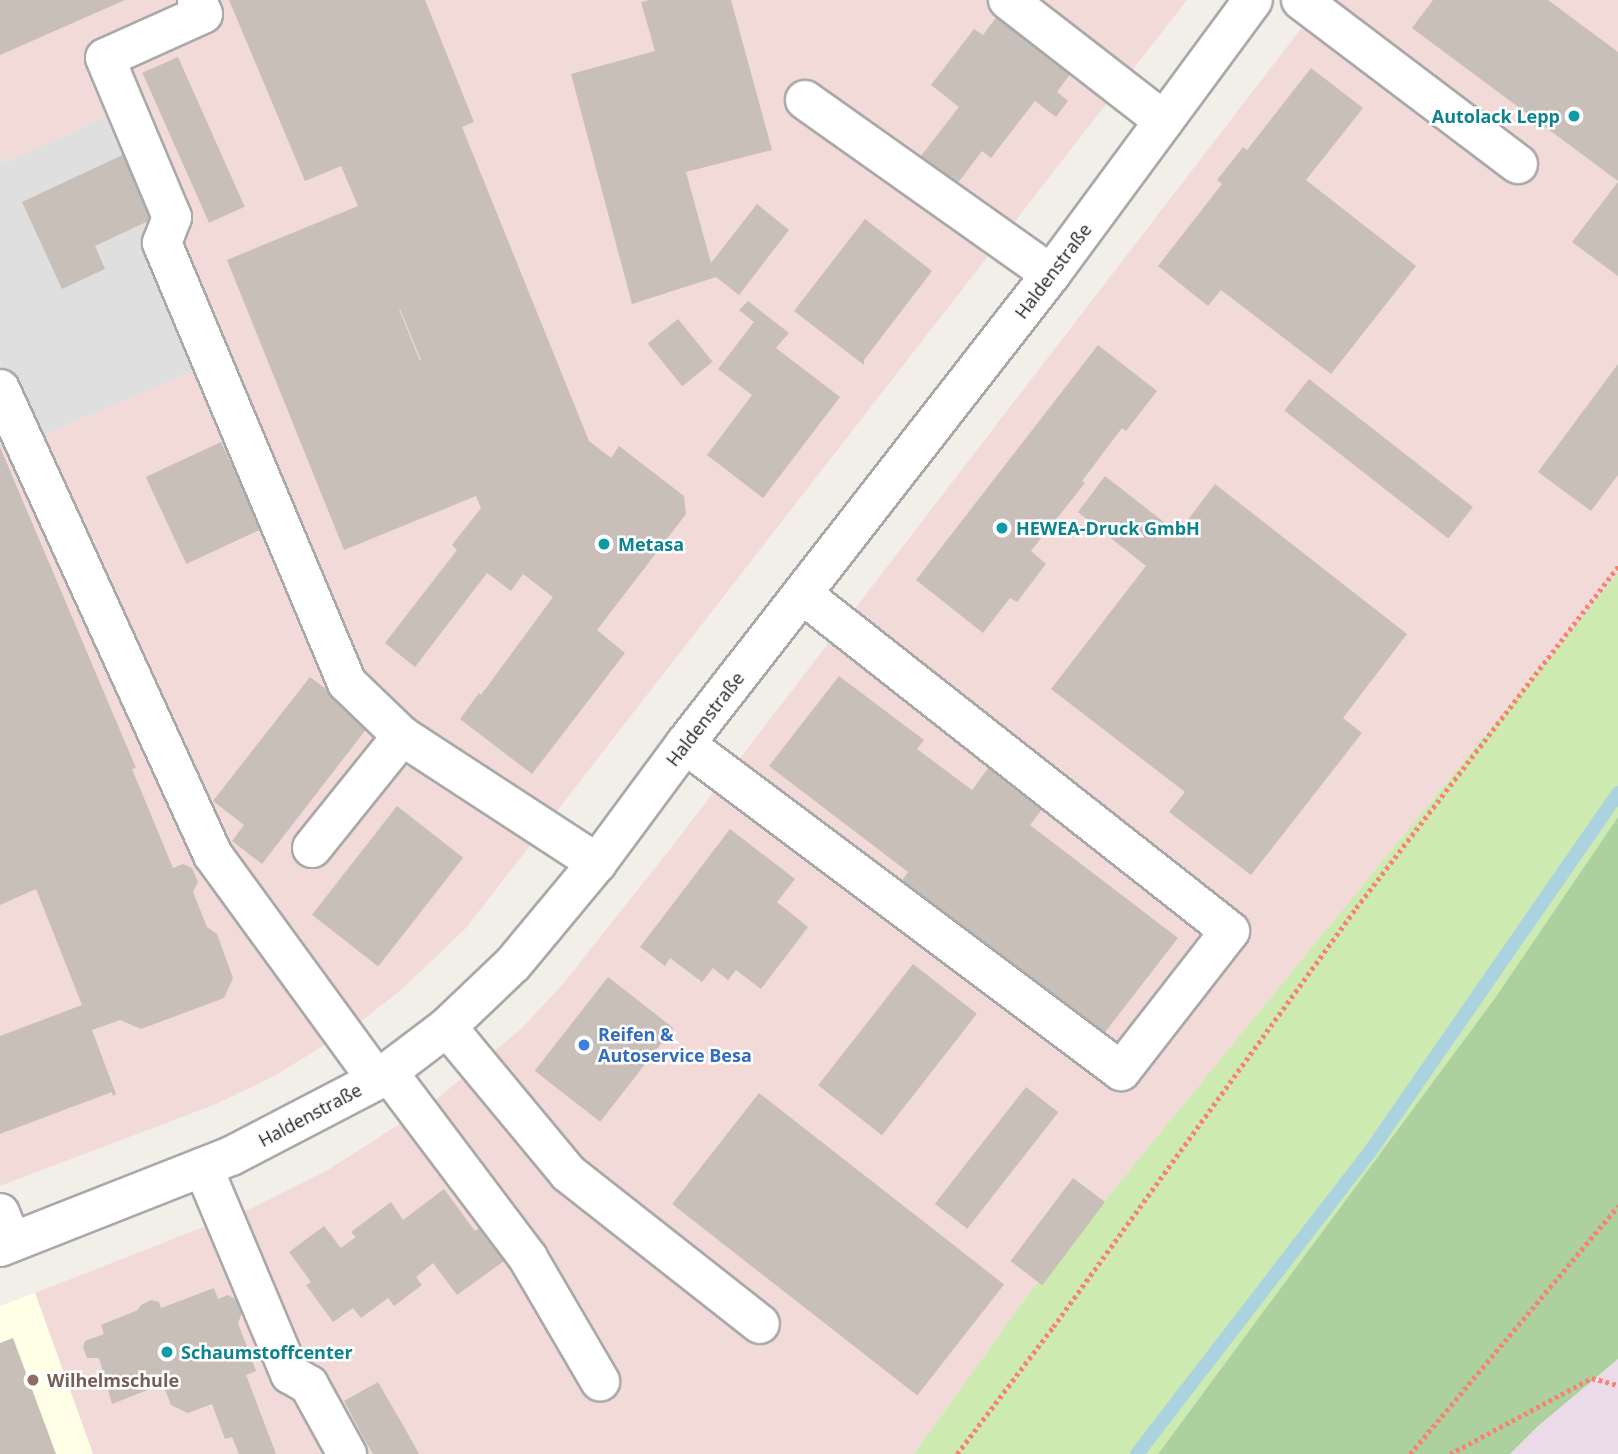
<!DOCTYPE html>
<meta charset="utf-8">
<style>
body{margin:0}
#map{position:relative;width:1618px;height:1454px;overflow:hidden;background:#f2efe9;font-family:"Open Sans",sans-serif}
div>[style]{position:absolute}
[style*='--x']{left:calc(var(--x)*1px);top:calc(var(--y)*1px);width:calc(var(--w)*1px);rotate:calc(var(--a)*1deg)}
.residential>*{inset:0;background:#e0dfdf}
.commercial>*{inset:0;background:#f2dad9}
.industrial>*{inset:0;background:#ebdbe8}
.education>*{inset:0;background:#ffffe5}
.grass>*{inset:0;background:#cdebb0}
.forest>*{inset:0;background:#add19e}
.stream>*{height:14px;margin:-7px;padding:0 7px;transform-origin:7px;border-radius:7px;background:#aad3df}
.building>*{inset:0;background:#c7bfb8;transform-origin:0 0}
.path>*{height:4.5px;margin-top:-2.25px;transform-origin:0;background:repeating-linear-gradient(90deg,#fa8072 0 3.5px,transparent 0 7px)}
.roads{filter:drop-shadow(2px 0 #a9a9a9) drop-shadow(-2px 0 #a9a9a9) drop-shadow(0 2px #a9a9a9) drop-shadow(0 -2px #a9a9a9)}
.minor>*{height:38px;margin:-19px;padding:0 19px;transform-origin:19px;border-radius:19px;background:#fff}
.dots>*{width:19px;height:19px;translate:-50% -50%;box-sizing:border-box;border:4px solid #fff;border-radius:50%}
span{translate:-50% -50%;white-space:nowrap;text-align:center;line-height:1.15;-webkit-text-stroke:5px #fff;paint-order:stroke}
.culture-label{font-size:18px;color:#0d838f;font-weight:700}
.right{translate:-100% -50%;text-align:right}
.left{translate:0 -50%;text-align:left}
.street-label{font-size:18px;color:#222}
.shop-label{font-size:18px;color:#366cbe;font-weight:700}
.education-label{font-size:18px;color:#785e54;font-weight:700}
</style>
<div id="map">
<div class="residential">
<div style="clip-path:polygon(114px 112px,223px 359px,35px 439px,0 361px,0 153px,5px 163px)"></div>
</div>
<div class="commercial">
<div style="clip-path:polygon(0 0,1187px 0,466px 928px,401px 990px,355px 1026px,276px 1075px,216px 1104px,0 1186px,0 361px,35px 439px,223px 358px,114px 112px,5px 163px,0 153px)"></div>
<div style="clip-path:polygon(1323px 0,1618px 0,1618px 573px,1030px 1292px,914px 1454px,93px 1454px,35px 1293px,252px 1208px,328px 1170px,432px 1103px,521px 1029px,563px 984px,670px 849px)"></div>
</div>
<div class="industrial">
<div style="clip-path:polygon(1618px 1359px,1618px 1454px,1510px 1454px,1537px 1427px)"></div>
</div>
<div class="education">
<div style="clip-path:polygon(35px 1293px,93px 1454px,0 1454px,0 1306px)"></div>
</div>
<div class="grass">
<div style="clip-path:polygon(1618px 573px,1618px 817px,1495px 998px,1158px 1454px,914px 1454px,1030px 1292px)"></div>
</div>
<div class="forest">
<div style="clip-path:polygon(1618px 817px,1618px 1359px,1537px 1427px,1510px 1454px,1158px 1454px,1495px 998px)"></div>
</div>
<div class="stream">
<div style="--x:1137;--y:1454;--w:380;--a:-52.4"></div>
<div style="--x:1369;--y:1153;--w:438;--a:-55.3"></div>
</div>
<div class="building">
<div style="clip-path:polygon(0 0,125px 0,0 55px)"></div>
<div style="clip-path:polygon(evenodd,229px 0,425px 0,474px 122px,462px 127px,589px 441px,611px 458px,619px 446px,684px 496px,686px 514px,597px 630px,625px 653px,532px 774px,460px 719px,479px 693px,481px 695px,553px 597px,523px 574px,511px 591px,487px 573px,415px 667px,385px 643px,457px 550px,452px 545px,481px 508px,476px 496px,344px 550px,227px 260px,358px 206px,341px 166px,305px 181px,229px 0,399px 309px,400px 309px,421px 360px,420px 361px,399px 309px)"></div>
<div style="clip-path:polygon(650px 0,731px 0,772px 150px,686px 172px,711px 263px,757px 204px,789px 230px,739px 295px,716px 277px,632px 304px,571px 74px,655px 51px,641px 2px)"></div>
<div style="clip-path:polygon(1433px 0,1548px 0,1618px 52px,1618px 181px,1412px 28px)"></div>
<div style="clip-path:polygon(1000px 12px,1074px 69px,1057px 92px,1068px 101px,1056px 117px,1035px 101px,991px 158px,982px 151px,957px 184px,921px 156px,959px 107px,931px 85px,974px 29px,983px 35px)"></div>
<div style="left:178px;top:57px;width:164px;height:39px;rotate:66deg"></div>
<div style="clip-path:polygon(1311px 68px,1363px 108px,1306px 180px,1416px 266px,1331px 374px,1221px 290px,1208px 306px,1158px 266px,1222px 184px,1217px 180px,1243px 147px,1247px 150px)"></div>
<div style="clip-path:polygon(131px 151px,159px 216px,95px 246px,105px 269px,62px 289px,22px 202px)"></div>
<div style="clip-path:polygon(1618px 182px,1618px 276px,1572px 242px)"></div>
<div style="clip-path:polygon(865px 219px,932px 271px,864px 360px,864px 365px,794px 311px)"></div>
<div style="clip-path:polygon(748px 301px,789px 333px,776px 348px,840px 397px,763px 498px,707px 455px,752px 395px,718px 369px,754px 322px,739px 310px)"></div>
<div style="left:678px;top:319px;width:55px;height:39px;rotate:51deg"></div>
<div style="clip-path:polygon(1098px 345px,1157px 391px,1126px 431px,1122px 428px,1082px 481px,1085px 483px,1031px 551px,1046px 564px,1017px 602px,1010px 598px,983px 633px,916px 580px)"></div>
<div style="clip-path:polygon(1618px 364px,1618px 475px,1591px 511px,1538px 472px)"></div>
<div style="left:1309px;top:379px;width:208px;height:40px;rotate:38deg"></div>
<div style="left:221px;top:442px;width:96px;height:83px;rotate:65deg"></div>
<div style="clip-path:polygon(0 447px,136px 768px,132px 769px,173px 868px,183px 864px,192px 868px,198px 882px,193px 892px,207px 927px,217px 934px,233px 978px,224px 998px,141px 1029px,120px 1020px,92px 1030px,116px 1094px,113px 1096px,112px 1092px,0 1134px,0 1036px,82px 1005px,36px 889px,0 905px)"></div>
<div style="clip-path:polygon(1105px 476px,1178px 533px,1215px 484px,1407px 634px,1343px 718px,1362px 733px,1251px 875px,1169px 812px,1185px 792px,1051px 689px,1146px 566px,1078px 512px)"></div>
<div style="clip-path:polygon(839px 676px,924px 740px,917px 749px,972px 790px,995px 759px,1049px 800px,1030px 825px,1178px 938px,1099px 1040px,898px 886px,908px 872px,769px 766px)"></div>
<div style="clip-path:polygon(310px 677px,371px 723px,262px 864px,232px 841px,244px 825px,213px 801px)"></div>
<div style="left:397px;top:806px;width:84px;height:138px;rotate:38deg"></div>
<div style="clip-path:polygon(730px 829px,795px 879px,777px 902px,808px 927px,761px 989px,736px 970px,728px 980px,713px 968px,702px 982px,670px 958px,665px 966px,640px 947px)"></div>
<div style="left:913px;top:964px;width:81px;height:154px;rotate:38deg"></div>
<div style="left:608px;top:977px;width:83px;height:119px;rotate:38deg"></div>
<div style="left:1026px;top:1087px;width:41px;height:148px;rotate:38deg"></div>
<div style="left:759px;top:1093px;width:311px;height:141px;rotate:38deg"></div>
<div style="left:1073px;top:1178px;width:40px;height:104px;rotate:37deg"></div>
<div style="clip-path:polygon(444px 1189px,475px 1231px,479px 1228px,504px 1261px,457px 1295px,433px 1263px,416px 1277px,422px 1285px,394px 1306px,388px 1298px,361px 1318px,353px 1308px,333px 1322px,306px 1285px,311px 1282px,289px 1252px,324px 1226px,341px 1248px,356px 1237px,351px 1232px,391px 1202px,403px 1220px)"></div>
<div style="clip-path:polygon(214px 1288px,218px 1299px,228px 1295px,238px 1301px,242px 1313px,238px 1323px,256px 1371px,246px 1375px,276px 1454px,239px 1454px,232px 1437px,225px 1439px,212px 1404px,188px 1413px,171px 1405px,163px 1384px,112px 1404px,99px 1358px,87px 1358px,83px 1347px,85px 1341px,104px 1334px,101px 1325px,138px 1310px,141px 1305px,151px 1300px,159px 1302px,161px 1308px)"></div>
<div style="clip-path:polygon(13px 1338px,56px 1454px,0 1454px,0 1343px)"></div>
<div style="clip-path:polygon(378px 1382px,408px 1434px,419px 1454px,373px 1454px,363px 1437px,344px 1401px)"></div>
</div>
<div class="path">
<div style="--x:957;--y:1454;--w:159;--a:-52.9"></div>
<div style="--x:1053;--y:1327;--w:517;--a:-54.13"></div>
<div style="--x:1356;--y:908;--w:431;--a:-52.5"></div>
<div style="--x:1410;--y:1454;--w:324;--a:-50"></div>
<div style="--x:1450;--y:1454;--w:161;--a:-28.2"></div>
<div style="--x:1592;--y:1378;--w:27;--a:15"></div>
</div>
<div class="roads">
<div class="minor">
<div style="--x:197;--y:0;--w:15;--a:67"></div>
<div style="--x:203;--y:14;--w:107;--a:155.8"></div>
<div style="--x:105;--y:58;--w:173;--a:67.2"></div>
<div style="--x:172;--y:217;--w:28;--a:111"></div>
<div style="--x:162;--y:243;--w:477;--a:67.2"></div>
<div style="--x:347;--y:683;--w:76;--a:43.9"></div>
<div style="--x:1008;--y:0;--w:197;--a:37.8"></div>
<div style="--x:1301;--y:0;--w:272;--a:37.1"></div>
<div style="--x:805;--y:100;--w:301;--a:35.3"></div>
<div style="--x:0;--y:389;--w:512;--a:65.44"></div>
<div style="--x:213;--y:855;--w:278;--a:53.9"></div>
<div style="--x:685;--y:744;--w:545;--a:36.87"></div>
<div style="--x:1121;--y:1071;--w:177;--a:-52.1"></div>
<div style="--x:1230;--y:931;--w:545;--a:-141.78"></div>
<div style="--x:312;--y:848;--w:144;--a:-51.2"></div>
<div style="--x:402;--y:736;--w:233;--a:33.1"></div>
<div style="--x:447;--y:1027;--w:190;--a:50.3"></div>
<div style="--x:568;--y:1173;--w:244;--a:38.2"></div>
<div style="--x:388;--y:1072;--w:233;--a:53"></div>
<div style="--x:528;--y:1258;--w:143;--a:59.7"></div>
<div style="--x:203;--y:1167;--w:225;--a:67.2"></div>
<div style="--x:290;--y:1374;--w:22;--a:30"></div>
<div style="--x:309;--y:1385;--w:79;--a:61.2"></div>
<div style="--x:0;--y:1213;--w:31;--a:68"></div>
<div style="--x:0;--y:1247;--w:248;--a:-21.5"></div>
<div style="--x:231;--y:1156;--w:165;--a:-27.5"></div>
<div style="--x:377;--y:1080;--w:88;--a:-37.1"></div>
<div style="--x:447;--y:1027;--w:91;--a:-43.7"></div>
<div style="--x:513;--y:964;--w:131;--a:-50.3"></div>
<div style="--x:597;--y:863;--w:148;--a:-53.5"></div>
<div style="--x:685;--y:744;--w:596;--a:-52.09"></div>
<div style="--x:1051;--y:274;--w:340;--a:-53.6"></div>
</div>
</div>
<div class="dots">
<div style="left:1574px;top:116px;background:#0f9aa8"></div>
<div style="left:1002px;top:528px;background:#0f9aa8"></div>
<div style="left:604px;top:544px;background:#0f9aa8"></div>
<div style="left:584px;top:1045px;background:#3f7fe0"></div>
<div style="left:167px;top:1352px;background:#0f9aa8"></div>
<div style="left:33px;top:1380px;background:#8d6e63"></div>
</div>
<div class="culture-label">
<span class="right" style="left:1560px;top:116px">Autolack Lepp</span>
<span class="left" style="left:1016px;top:528px">HEWEA-Druck GmbH</span>
<span class="left" style="left:618px;top:544px">Metasa</span>
<span class="left" style="left:181px;top:1352px">Schaumstoffcenter</span>
</div>
<div class="street-label">
<span style="left:1053px;top:271px;rotate:-53deg">Haldenstraße</span>
<span style="left:705px;top:719px;rotate:-52deg">Haldenstraße</span>
<span style="left:310px;top:1115px;rotate:-28deg">Haldenstraße</span>
</div>
<div class="shop-label">
<span class="left" style="left:598px;top:1045px">Reifen &amp;<br>Autoservice Besa</span>
</div>
<div class="education-label">
<span class="left" style="left:47px;top:1380px">Wilhelmschule</span>
</div>
</div>
